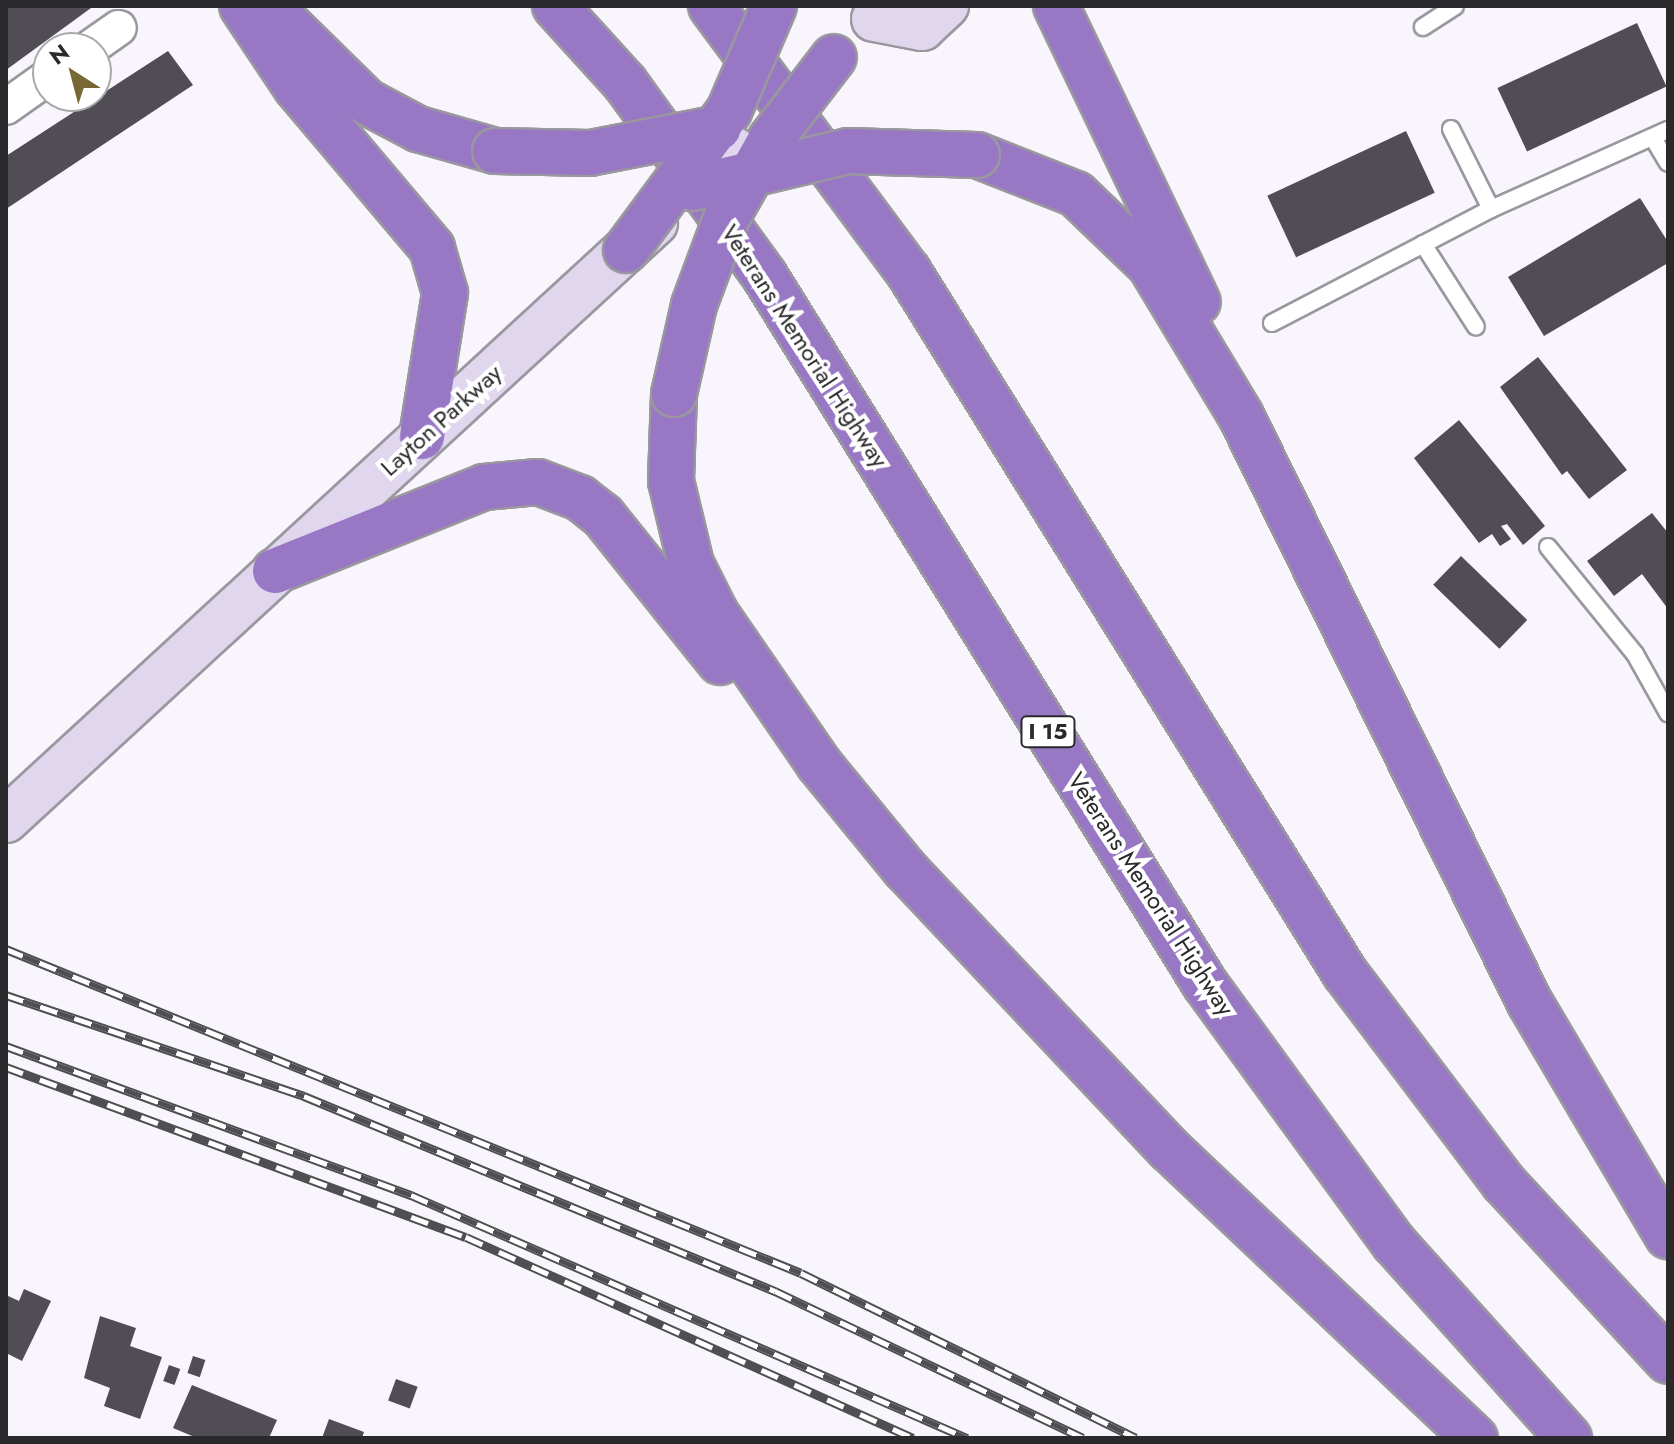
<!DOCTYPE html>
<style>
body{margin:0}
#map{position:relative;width:1674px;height:1444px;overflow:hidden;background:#f8f5fd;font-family:Jost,sans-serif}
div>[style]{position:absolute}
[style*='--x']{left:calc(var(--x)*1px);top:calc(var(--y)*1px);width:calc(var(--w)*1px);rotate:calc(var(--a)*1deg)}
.building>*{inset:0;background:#504d54;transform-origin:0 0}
.roads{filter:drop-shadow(2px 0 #9a979f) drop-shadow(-2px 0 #9a979f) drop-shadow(0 2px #9a979f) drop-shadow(0 -2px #9a979f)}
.service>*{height:16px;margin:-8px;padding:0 8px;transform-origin:8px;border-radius:8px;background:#fff}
.minor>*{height:34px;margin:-17px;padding:0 17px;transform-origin:17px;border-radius:17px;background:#fff}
.secondary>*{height:44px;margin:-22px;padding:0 22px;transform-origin:22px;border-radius:22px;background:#e0d6ed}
.motorway>*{height:44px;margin:-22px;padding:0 22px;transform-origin:22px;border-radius:22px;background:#9878c4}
.rail>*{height:9px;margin-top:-4.5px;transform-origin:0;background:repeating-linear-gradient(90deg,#fff 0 18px,#4f4e51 0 36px);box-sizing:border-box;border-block:2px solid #4f4e51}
.bridges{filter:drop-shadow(2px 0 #9a979f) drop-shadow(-2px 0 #9a979f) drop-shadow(0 2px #9a979f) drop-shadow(0 -2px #9a979f)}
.secondary-bridge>*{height:44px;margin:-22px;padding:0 22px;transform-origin:22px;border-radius:22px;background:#e0d6ed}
.motorway-bridge>*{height:44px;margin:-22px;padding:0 22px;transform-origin:22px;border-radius:22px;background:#9878c4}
span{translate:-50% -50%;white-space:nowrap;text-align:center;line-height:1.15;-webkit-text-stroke:8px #fff;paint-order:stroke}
.shield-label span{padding:2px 6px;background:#fff;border:2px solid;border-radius:6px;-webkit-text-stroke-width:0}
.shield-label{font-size:22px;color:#2a292b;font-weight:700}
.street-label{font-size:24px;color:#2a292b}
.frame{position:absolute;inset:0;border:8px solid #2a292b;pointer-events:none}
.north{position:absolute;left:32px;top:32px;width:80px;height:80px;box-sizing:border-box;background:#fff;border:2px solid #aaa9aa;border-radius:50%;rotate:324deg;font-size:22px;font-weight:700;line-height:32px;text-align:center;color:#2a292b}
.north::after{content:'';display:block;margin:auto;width:28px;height:36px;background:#776836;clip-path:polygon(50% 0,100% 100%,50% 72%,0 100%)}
</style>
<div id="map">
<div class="building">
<div style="clip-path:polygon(6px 6px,89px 6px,91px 8px,6px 70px)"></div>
<div style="left:1637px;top:23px;width:70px;height:154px;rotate:65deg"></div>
<div style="clip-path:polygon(168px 51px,193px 85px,6px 209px,6px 156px)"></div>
<div style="left:1406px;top:131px;width:68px;height:153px;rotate:65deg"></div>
<div style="clip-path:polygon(1640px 198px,1668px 242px,1668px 263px,1544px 336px,1508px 277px)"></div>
<div style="clip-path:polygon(1538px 357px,1627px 470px,1589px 499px,1567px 471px,1562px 475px,1500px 387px)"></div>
<div style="clip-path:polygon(1459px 420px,1545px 526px,1523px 545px,1507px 524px,1501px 526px,1511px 539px,1500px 546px,1492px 534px,1479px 543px,1414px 458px)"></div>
<div style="clip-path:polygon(1652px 513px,1668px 533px,1668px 609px,1642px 574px,1614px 596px,1587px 561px)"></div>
<div style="left:1461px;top:556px;width:92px;height:40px;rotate:44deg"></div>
<div style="clip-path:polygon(24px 1289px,51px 1301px,22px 1361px,6px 1353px,6px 1295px,19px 1301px)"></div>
<div style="clip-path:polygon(100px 1316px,136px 1328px,130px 1346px,162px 1357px,140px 1419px,104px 1406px,110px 1388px,84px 1378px)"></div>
<div style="left:193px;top:1356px;width:13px;height:18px;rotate:18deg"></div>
<div style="left:169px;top:1365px;width:12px;height:17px;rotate:20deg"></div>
<div style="left:396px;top:1379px;width:23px;height:23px;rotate:20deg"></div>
<div style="clip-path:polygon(192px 1385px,277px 1420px,269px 1438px,197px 1438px,173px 1428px)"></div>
<div style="clip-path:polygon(329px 1419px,364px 1432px,362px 1438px,322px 1438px)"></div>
</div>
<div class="roads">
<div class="service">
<div style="--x:1423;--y:27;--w:38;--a:-33"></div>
<div style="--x:1451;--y:129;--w:89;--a:63.4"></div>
<div style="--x:1653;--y:138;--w:29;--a:59"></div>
<div style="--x:1423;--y:244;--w:98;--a:57.4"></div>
<div style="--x:1272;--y:323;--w:247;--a:-27.5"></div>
<div style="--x:1491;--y:209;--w:194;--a:-24.1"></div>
<div style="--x:1548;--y:547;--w:138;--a:50.9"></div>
<div style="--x:1635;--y:654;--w:68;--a:60.8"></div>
</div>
<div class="minor">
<div style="--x:90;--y:48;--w:35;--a:-35"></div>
<div style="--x:6;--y:107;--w:52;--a:-35.5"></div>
</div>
<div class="secondary">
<div style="--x:874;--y:19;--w:49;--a:10.6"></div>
<div style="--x:922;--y:28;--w:33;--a:-43"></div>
<div style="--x:6;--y:820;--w:882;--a:-42.61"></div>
</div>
<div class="motorway">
<div style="--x:242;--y:6;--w:97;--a:56.3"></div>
<div style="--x:296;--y:87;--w:211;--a:49.8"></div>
<div style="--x:432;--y:248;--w:47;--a:73.9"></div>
<div style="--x:445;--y:293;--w:146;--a:99.1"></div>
<div style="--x:269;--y:6;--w:137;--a:44.4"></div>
<div style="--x:367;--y:102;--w:58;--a:27.9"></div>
<div style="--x:418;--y:129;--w:80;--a:15.9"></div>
<div style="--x:555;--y:6;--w:104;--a:47.7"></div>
<div style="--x:625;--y:83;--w:237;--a:54.1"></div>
<div style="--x:764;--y:275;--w:835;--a:58.12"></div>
<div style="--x:1205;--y:984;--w:321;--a:53.9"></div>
<div style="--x:1394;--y:1243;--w:262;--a:48.1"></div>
<div style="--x:711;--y:6;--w:330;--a:53.4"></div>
<div style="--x:908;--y:271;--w:827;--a:58.1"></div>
<div style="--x:1345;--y:973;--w:263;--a:52.9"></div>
<div style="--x:1504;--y:1183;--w:242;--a:47.3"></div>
<div style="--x:1056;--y:6;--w:328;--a:64.4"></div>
<div style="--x:977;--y:155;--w:106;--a:21.5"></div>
<div style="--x:1076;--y:194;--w:103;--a:43.8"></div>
<div style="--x:1150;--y:265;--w:176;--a:58.9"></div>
<div style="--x:1241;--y:416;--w:654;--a:63.79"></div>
<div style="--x:1530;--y:1003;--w:271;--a:59.4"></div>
<div style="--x:674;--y:394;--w:87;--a:92"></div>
<div style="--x:671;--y:481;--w:85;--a:76.5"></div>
<div style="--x:691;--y:564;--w:56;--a:63.4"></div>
<div style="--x:716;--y:614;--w:182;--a:55.5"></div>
<div style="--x:819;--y:764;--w:136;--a:50.7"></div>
<div style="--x:905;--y:869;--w:385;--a:46.7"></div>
<div style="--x:1169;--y:1149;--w:421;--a:43.4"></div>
<div style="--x:275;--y:571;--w:225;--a:-21.9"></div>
<div style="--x:484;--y:487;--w:54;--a:-5.3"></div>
<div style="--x:538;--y:482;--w:45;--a:20.9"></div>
<div style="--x:580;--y:498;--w:29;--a:38"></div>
<div style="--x:603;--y:516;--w:187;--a:51.3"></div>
</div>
</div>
<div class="rail">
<div style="--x:6;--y:949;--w:858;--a:22.17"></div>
<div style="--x:801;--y:1273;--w:373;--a:26.2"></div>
<div style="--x:6;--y:995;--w:315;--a:18.7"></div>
<div style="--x:304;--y:1096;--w:510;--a:22.49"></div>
<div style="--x:775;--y:1291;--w:341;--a:25.5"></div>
<div style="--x:6;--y:1046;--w:432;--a:20.2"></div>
<div style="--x:411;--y:1195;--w:607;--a:23.61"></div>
<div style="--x:6;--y:1067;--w:490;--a:20.3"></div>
<div style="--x:466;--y:1237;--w:490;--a:24.2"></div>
</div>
<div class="bridges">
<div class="secondary-bridge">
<div style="--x:692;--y:188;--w:57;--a:-42.1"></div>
</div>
<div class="motorway-bridge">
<div style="--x:495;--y:151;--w:95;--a:1.2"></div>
<div style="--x:590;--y:153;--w:131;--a:-11"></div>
<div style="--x:692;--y:188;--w:160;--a:-13.3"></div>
<div style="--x:848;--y:151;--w:129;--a:1.8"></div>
<div style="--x:626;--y:250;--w:173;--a:-53.5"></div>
<div style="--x:729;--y:111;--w:114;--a:-66.8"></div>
<div style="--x:674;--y:394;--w:91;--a:-77.3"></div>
<div style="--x:694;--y:305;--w:92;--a:-69.6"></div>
<div style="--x:726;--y:219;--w:92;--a:-60.6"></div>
<div style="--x:771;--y:139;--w:103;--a:-52.5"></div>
</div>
</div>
<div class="shield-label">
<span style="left:1048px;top:732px">I 15</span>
</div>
<div class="street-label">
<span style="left:805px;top:346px;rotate:57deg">Veterans Memorial Highway</span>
<span style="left:441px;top:420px;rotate:-42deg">Layton Parkway</span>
<span style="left:1151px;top:894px;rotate:57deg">Veterans Memorial Highway</span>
</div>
<div class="frame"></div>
<div class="north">N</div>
</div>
